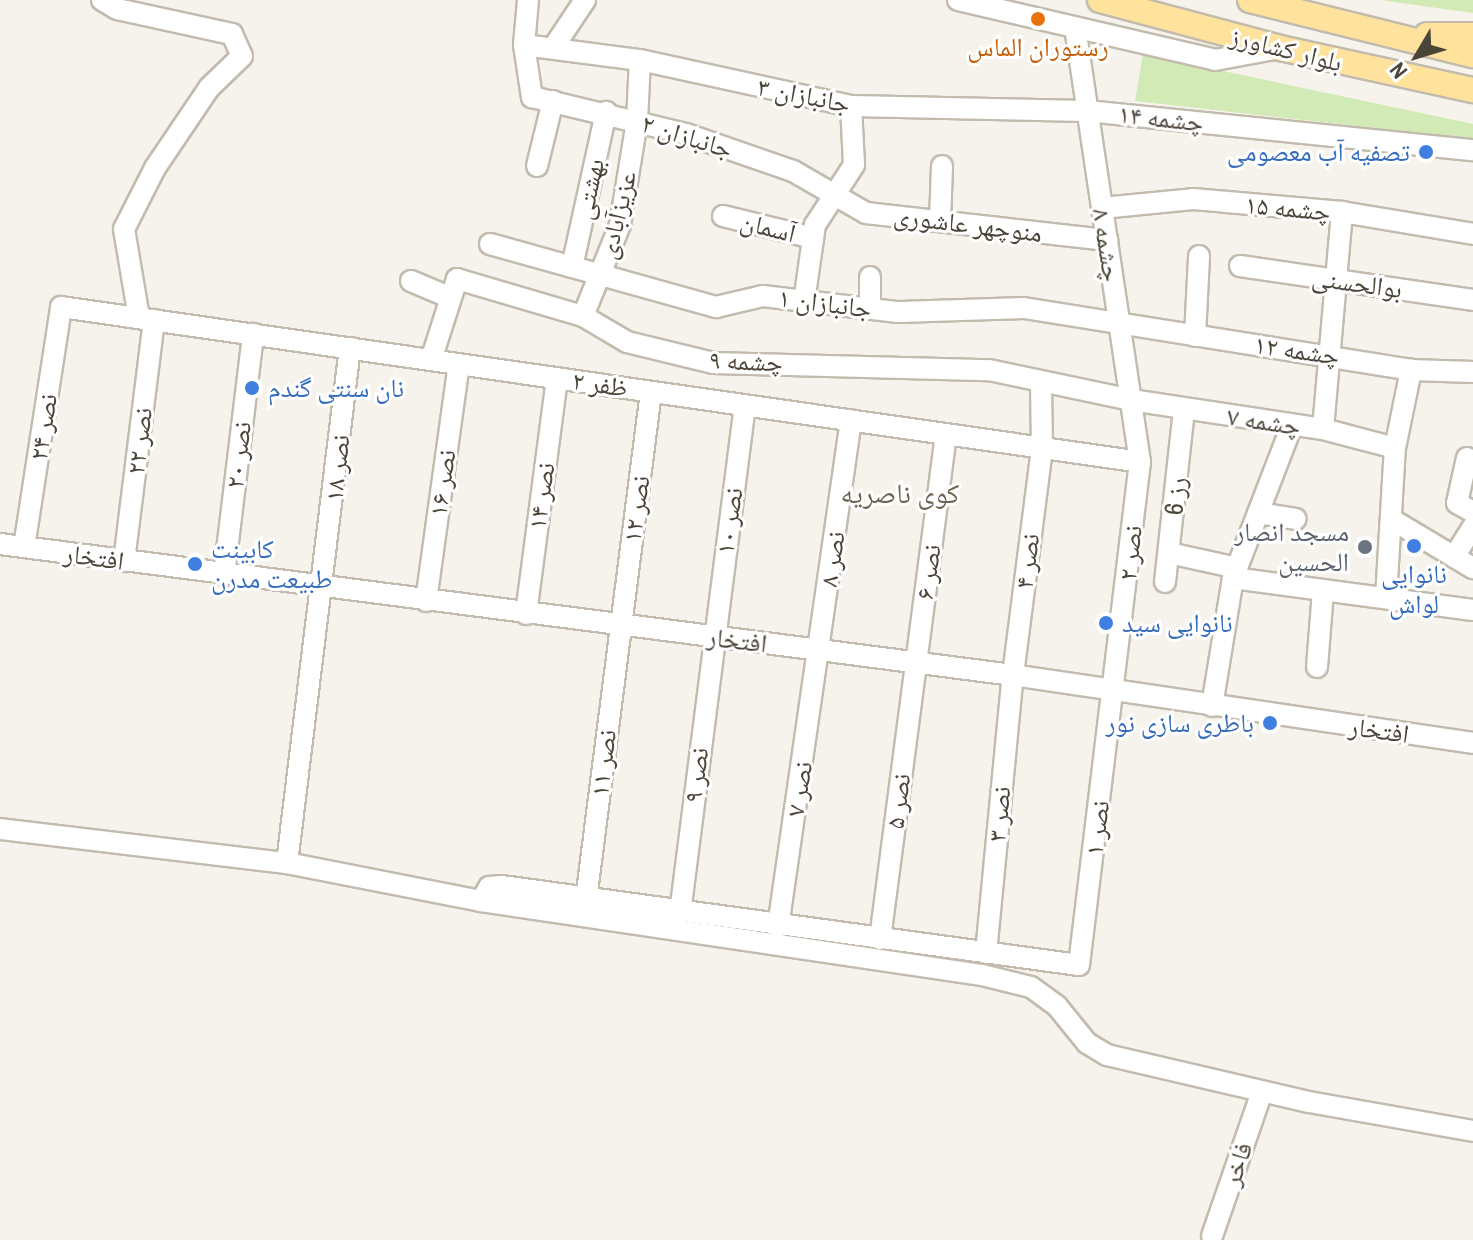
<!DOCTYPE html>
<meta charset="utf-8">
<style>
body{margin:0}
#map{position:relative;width:1473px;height:1240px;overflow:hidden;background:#f6f3ec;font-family:"Archivo Narrow","Noto Naskh Arabic",sans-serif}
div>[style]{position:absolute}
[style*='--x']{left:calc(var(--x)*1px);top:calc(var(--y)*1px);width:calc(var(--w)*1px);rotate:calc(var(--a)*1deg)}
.green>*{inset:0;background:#d2eab5}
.roads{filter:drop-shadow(2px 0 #c2bbae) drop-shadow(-2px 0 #c2bbae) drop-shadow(0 2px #c2bbae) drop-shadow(0 -2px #c2bbae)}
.minor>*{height:20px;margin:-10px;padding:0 10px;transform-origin:10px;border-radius:10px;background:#fff}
.major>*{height:24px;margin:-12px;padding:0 12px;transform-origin:12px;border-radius:12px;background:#ffe39c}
.dots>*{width:22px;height:22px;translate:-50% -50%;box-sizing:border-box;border:4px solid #fff;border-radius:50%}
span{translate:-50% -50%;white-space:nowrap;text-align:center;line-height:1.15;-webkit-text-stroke:6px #fff;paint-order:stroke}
.food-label{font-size:26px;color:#c56008}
.street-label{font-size:26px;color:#4b4439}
.shop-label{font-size:26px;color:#366cbe}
.right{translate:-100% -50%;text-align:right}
.left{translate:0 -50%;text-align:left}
.worship-label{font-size:26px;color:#5b616d}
.neighbourhood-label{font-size:28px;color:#6e6250}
.north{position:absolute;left:1377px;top:16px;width:80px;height:80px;-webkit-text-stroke:6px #fff;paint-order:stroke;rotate:232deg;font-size:22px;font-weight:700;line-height:32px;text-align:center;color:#4b4439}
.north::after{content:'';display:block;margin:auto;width:28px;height:36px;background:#4b4439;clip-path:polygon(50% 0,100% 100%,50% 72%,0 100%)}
</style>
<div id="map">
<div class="green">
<div style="clip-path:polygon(1384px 0,1473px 0,1473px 13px,1387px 1px)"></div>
<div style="clip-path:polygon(1143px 54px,1473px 124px,1473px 139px,1135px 101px)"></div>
</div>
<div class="roads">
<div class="minor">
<div style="--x:102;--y:0;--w:17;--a:31"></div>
<div style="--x:117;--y:9;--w:118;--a:12.3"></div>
<div style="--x:232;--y:34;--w:24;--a:66"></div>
<div style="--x:242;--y:56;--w:46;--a:135.9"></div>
<div style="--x:209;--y:88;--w:97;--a:124"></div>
<div style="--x:155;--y:168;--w:68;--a:116.9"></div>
<div style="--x:124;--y:229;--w:90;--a:80.4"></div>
<div style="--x:528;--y:0;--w:45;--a:95.1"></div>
<div style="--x:524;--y:45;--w:53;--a:81.3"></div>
<div style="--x:532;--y:97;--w:158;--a:13.5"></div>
<div style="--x:686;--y:134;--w:113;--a:19.1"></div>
<div style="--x:793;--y:171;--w:84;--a:29.9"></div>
<div style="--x:866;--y:213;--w:243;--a:6.4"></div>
<div style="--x:958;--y:0;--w:264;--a:13.1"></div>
<div style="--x:1215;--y:60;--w:66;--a:-10.5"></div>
<div style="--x:524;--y:45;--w:117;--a:7.4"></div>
<div style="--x:640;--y:60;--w:216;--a:12.3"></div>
<div style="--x:851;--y:106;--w:236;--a:1.2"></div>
<div style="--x:1087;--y:111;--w:388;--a:5.8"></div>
<div style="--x:553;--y:48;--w:58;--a:-56.3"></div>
<div style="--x:537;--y:166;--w:67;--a:-76.2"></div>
<div style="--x:1102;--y:208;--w:91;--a:-5.6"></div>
<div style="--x:1193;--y:199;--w:150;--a:5"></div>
<div style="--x:1342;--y:212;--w:133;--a:9.5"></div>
<div style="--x:723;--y:216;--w:93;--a:13.7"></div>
<div style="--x:940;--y:221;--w:55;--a:-87.9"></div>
<div style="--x:490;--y:244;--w:235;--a:15.6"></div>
<div style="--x:716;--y:307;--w:48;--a:-13.2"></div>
<div style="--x:763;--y:296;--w:136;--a:6.8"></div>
<div style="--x:898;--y:312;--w:126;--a:-1.8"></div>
<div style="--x:1024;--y:308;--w:392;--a:9.1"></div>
<div style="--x:1411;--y:370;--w:62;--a:1.8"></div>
<div style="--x:1240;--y:266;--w:235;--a:8.3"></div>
<div style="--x:572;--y:267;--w:159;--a:-77.6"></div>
<div style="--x:870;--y:277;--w:32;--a:90"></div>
<div style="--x:411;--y:281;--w:43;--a:23"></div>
<div style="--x:804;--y:302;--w:78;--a:-81.9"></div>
<div style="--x:815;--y:225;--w:72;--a:-57"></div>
<div style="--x:854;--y:165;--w:59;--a:-92.9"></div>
<div style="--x:583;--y:316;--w:98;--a:-67.9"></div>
<div style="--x:620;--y:225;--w:105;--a:-80.7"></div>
<div style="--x:637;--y:121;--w:61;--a:-87.2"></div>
<div style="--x:1195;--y:336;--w:80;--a:-87.1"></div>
<div style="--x:431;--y:360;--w:85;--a:-72.2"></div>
<div style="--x:457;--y:279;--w:131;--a:16.4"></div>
<div style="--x:583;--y:316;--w:51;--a:30.6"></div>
<div style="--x:627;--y:342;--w:89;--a:13.7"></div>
<div style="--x:713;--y:363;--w:276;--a:1.5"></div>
<div style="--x:989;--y:370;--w:145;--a:11.9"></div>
<div style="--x:1131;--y:400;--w:194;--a:8.6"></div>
<div style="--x:1323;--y:429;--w:74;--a:14.8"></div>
<div style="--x:1323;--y:429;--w:218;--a:-85"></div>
<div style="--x:1467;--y:458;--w:46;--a:102.5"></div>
<div style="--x:1457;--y:503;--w:18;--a:29"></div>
<div style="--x:1258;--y:513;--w:38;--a:9"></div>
<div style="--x:1391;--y:519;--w:96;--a:30.9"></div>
<div style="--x:0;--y:544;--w:1021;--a:7.37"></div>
<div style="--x:1013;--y:675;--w:465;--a:8.4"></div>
<div style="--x:24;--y:547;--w:243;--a:-81.2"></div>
<div style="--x:61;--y:307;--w:1090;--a:8.17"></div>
<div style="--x:1169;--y:553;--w:70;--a:12.4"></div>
<div style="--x:1454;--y:557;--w:36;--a:-58"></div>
<div style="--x:124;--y:561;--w:243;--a:-82.9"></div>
<div style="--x:224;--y:575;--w:243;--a:-83.1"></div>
<div style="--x:1233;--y:578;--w:242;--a:7.6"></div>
<div style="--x:1165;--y:582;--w:174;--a:-83.7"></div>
<div style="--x:1386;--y:598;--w:150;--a:-86.6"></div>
<div style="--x:1395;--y:448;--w:80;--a:-78.4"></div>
<div style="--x:426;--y:601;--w:239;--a:-82.1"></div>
<div style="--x:526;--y:614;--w:238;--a:-82.5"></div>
<div style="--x:1317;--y:667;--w:77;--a:-85.5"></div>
<div style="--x:1212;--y:706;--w:130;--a:-80.7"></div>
<div style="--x:1233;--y:578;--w:164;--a:-68.9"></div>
<div style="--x:0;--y:829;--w:289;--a:6.8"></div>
<div style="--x:287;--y:863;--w:198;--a:11.1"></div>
<div style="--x:481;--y:901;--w:506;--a:8.4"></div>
<div style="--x:982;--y:975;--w:50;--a:13.8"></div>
<div style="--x:1031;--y:987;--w:32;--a:36"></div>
<div style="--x:1057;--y:1006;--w:48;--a:51"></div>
<div style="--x:1087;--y:1043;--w:23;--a:31"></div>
<div style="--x:1107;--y:1055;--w:207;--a:13.1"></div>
<div style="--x:1309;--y:1102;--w:167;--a:10"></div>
<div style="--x:287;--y:863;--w:519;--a:-83.03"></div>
<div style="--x:586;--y:900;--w:512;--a:-82.71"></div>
<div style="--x:481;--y:901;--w:16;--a:-60"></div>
<div style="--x:489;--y:887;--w:13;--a:-4"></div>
<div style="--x:502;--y:886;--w:582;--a:7.8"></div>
<div style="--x:1079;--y:965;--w:507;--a:-83.09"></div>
<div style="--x:1140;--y:462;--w:439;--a:-98.5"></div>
<div style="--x:680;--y:913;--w:512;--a:-82.71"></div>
<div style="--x:778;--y:927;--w:512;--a:-81.81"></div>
<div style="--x:880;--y:939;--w:509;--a:-82.55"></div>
<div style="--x:986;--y:953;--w:279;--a:-84.5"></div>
<div style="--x:1013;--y:675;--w:229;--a:-82.7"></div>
<div style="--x:1042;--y:448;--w:66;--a:-90.9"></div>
<div style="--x:1212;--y:1236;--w:152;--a:-70.9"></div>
</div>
<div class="major">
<div style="--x:1100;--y:0;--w:186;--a:14.9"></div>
<div style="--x:1280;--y:48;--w:198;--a:12.3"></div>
<div style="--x:1250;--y:0;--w:230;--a:13.9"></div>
<div style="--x:1427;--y:35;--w:46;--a:0"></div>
</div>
</div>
<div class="dots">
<div style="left:1038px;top:19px;background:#e8710a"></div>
<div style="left:1426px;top:152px;background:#3f7fe0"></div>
<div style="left:252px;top:388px;background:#3f7fe0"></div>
<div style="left:1414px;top:546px;background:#3f7fe0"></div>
<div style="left:1365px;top:547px;background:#6b7280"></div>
<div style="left:195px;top:564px;background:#3f7fe0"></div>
<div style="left:1106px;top:623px;background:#3f7fe0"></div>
<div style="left:1270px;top:723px;background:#3f7fe0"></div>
</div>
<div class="food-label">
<span style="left:1038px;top:47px">رستوران الماس</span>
</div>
<div class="street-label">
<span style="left:1286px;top:49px;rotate:14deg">بلوار کشاورز</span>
<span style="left:804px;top:95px;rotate:11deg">جانبازان ۳</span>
<span style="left:1161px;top:118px;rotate:6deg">چشمه ۱۴</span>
<span style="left:687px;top:136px;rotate:17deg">جانبازان ۲</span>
<span style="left:589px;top:189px;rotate:-78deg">بهشتی</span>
<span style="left:1288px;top:208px;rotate:5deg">چشمه ۱۵</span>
<span style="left:617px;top:215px;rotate:-76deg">عزیزآبادی</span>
<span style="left:968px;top:224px;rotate:7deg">منوچهر عاشوری</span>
<span style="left:768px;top:227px;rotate:14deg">آسمان</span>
<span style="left:1107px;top:245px;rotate:81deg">چشمه ۸</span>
<span style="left:1357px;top:283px;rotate:8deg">بوالحسنی</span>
<span style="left:825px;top:303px;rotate:7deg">جانبازان ۱</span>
<span style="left:1297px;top:350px;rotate:8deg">چشمه ۱۲</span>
<span style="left:746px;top:361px;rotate:2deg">چشمه ۹</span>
<span style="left:600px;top:384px;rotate:8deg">ظفر ۲</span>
<span style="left:1264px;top:421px;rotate:8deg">چشمه ۷</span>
<span style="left:43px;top:427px;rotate:-81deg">نصر ۲۴</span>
<span style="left:139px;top:441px;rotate:-83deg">نصر ۲۲</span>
<span style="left:238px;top:455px;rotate:-83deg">نصر ۲۰</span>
<span style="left:337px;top:468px;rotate:-84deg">نصر ۱۸</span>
<span style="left:442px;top:483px;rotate:-82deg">نصر ۱۶</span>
<span style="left:541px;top:496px;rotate:-82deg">نصر ۱۴</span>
<span style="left:1175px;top:496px;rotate:-84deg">رز 6</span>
<span style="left:636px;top:509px;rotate:-82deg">نصر ۱۲</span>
<span style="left:729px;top:521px;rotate:-82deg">نصر ۱۰</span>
<span style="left:1130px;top:553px;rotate:-84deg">نصر ۲</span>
<span style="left:94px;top:557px;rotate:8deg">افتخار</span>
<span style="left:832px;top:559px;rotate:-82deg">نصر ۸</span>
<span style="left:1027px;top:561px;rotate:-83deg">نصر ۴</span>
<span style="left:928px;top:572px;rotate:-82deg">نصر ۶</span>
<span style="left:737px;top:640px;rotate:7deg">افتخار</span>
<span style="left:1379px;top:730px;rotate:8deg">افتخار</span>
<span style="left:603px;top:763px;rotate:-83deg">نصر ۱۱</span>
<span style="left:696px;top:775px;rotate:-83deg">نصر ۹</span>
<span style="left:799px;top:789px;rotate:-81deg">نصر ۷</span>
<span style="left:898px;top:801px;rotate:-83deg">نصر ۵</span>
<span style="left:999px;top:814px;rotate:-85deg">نصر ۳</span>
<span style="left:1097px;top:828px;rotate:-83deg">نصر ۱</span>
<span style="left:1237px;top:1164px;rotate:-71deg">فاخر</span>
</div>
<div class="shop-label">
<span class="right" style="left:1410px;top:152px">تصفیه آب معصومی</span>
<span class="left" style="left:268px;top:388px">نان سنتی گندم</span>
<span class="left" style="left:211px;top:564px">کابینت<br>طبیعت مدرن</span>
<span style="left:1414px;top:589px">نانوایی<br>لواش</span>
<span class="left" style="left:1122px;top:623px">نانوایی‌ سید</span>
<span class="right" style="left:1254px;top:723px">باطری سازی نور</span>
</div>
<div class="worship-label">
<span class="right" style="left:1349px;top:547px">مسجد انصار<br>الحسین</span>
</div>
<div class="neighbourhood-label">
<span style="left:900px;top:493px">کوی ناصریه</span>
</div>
<div class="north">N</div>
</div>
